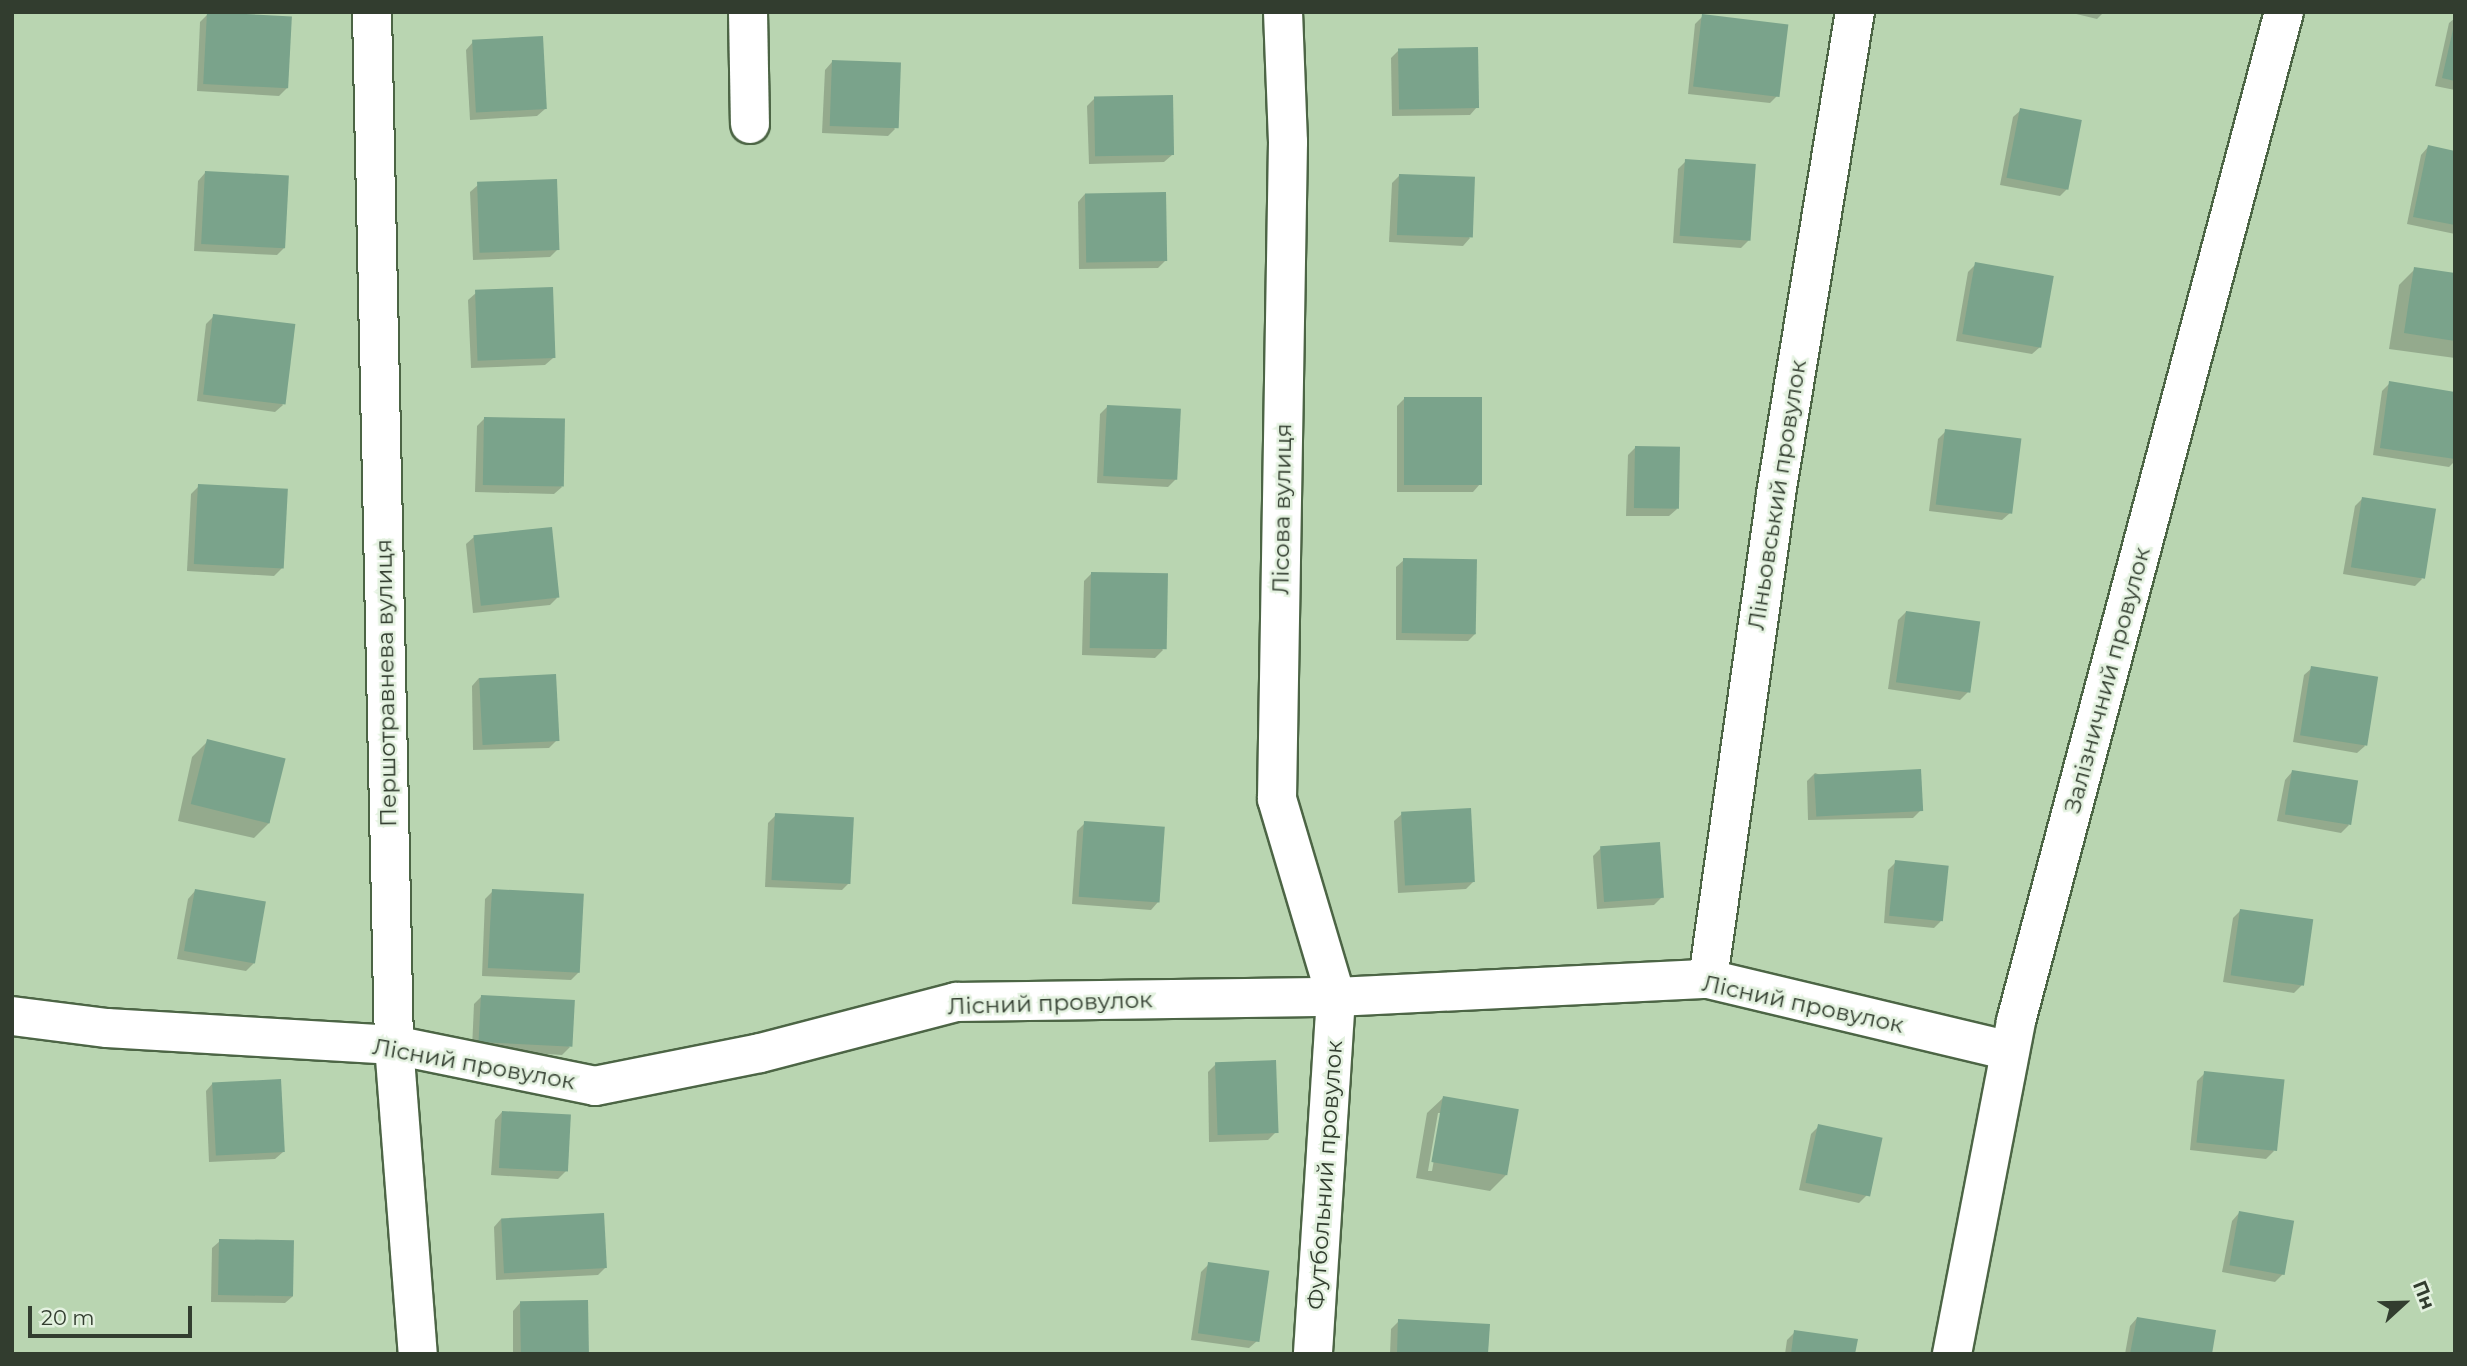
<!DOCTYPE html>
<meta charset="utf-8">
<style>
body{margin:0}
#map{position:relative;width:2467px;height:1366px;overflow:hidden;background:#b9d5b1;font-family:Montserrat,sans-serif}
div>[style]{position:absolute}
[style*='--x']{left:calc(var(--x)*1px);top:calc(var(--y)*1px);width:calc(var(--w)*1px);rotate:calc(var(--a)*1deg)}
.shadow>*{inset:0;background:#0003}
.building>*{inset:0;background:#7aa38b;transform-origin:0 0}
.roads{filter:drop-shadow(2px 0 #4c6545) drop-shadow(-2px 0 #4c6545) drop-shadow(0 2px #4c6545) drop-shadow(0 -2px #4c6545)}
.street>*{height:38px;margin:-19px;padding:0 19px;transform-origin:19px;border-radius:19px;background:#fff}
span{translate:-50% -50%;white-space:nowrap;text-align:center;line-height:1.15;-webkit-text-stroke:5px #e3f1df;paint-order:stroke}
.street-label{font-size:23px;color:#323d2f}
.frame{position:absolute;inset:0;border:14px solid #323d2f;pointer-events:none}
.north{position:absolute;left:2369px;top:1268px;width:70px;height:70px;-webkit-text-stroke:5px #e3f1df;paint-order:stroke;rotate:68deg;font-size:19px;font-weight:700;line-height:28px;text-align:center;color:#323d2f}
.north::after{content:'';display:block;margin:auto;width:24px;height:32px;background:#323d2f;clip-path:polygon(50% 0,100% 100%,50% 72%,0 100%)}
.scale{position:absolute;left:28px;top:1306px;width:164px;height:32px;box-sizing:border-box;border:4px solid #323d2f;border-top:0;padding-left:9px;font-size:21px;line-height:24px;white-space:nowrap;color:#323d2f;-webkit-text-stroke:5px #e3f1df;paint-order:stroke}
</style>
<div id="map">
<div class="shadow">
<div style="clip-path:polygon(2068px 12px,2104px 12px,2097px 19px)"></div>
<div style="clip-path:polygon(208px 14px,287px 88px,279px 96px,197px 91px,200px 22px)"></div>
<div style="clip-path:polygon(1703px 16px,1778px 95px,1770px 103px,1688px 94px,1695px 24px)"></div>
<div style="clip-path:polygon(2455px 18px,2455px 90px,2435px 86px,2449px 23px)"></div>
<div style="clip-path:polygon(473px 42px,545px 109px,537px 116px,470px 120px,466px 50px)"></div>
<div style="clip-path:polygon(1399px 50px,1477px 107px,1470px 115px,1392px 116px,1391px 58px)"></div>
<div style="clip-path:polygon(832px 62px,895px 129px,888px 136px,822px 133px,825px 70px)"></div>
<div style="clip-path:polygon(1095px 98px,1172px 155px,1164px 162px,1089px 164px,1087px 106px)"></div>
<div style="clip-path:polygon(2021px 110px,2068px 188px,2060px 196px,2000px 185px,2013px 117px)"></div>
<div style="clip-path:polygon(2428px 147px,2455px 153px,2455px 234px,2407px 224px,2421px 155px)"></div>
<div style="clip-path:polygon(1686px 161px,1749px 240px,1741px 248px,1673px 243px,1678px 169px)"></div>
<div style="clip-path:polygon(205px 173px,284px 248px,277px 255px,194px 251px,198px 181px)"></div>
<div style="clip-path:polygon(1399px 176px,1470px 238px,1463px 246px,1389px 242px,1392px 183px)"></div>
<div style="clip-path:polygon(478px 185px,558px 249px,550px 257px,473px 260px,470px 192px)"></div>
<div style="clip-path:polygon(1085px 194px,1166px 260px,1158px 268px,1079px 269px,1078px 202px)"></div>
<div style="clip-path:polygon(1976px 264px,2040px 347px,2032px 354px,1956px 341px,1968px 272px)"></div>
<div style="clip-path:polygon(2415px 269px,2455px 275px,2455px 358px,2389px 349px,2399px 285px)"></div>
<div style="clip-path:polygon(476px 293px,553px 358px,545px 365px,471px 368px,468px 300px)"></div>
<div style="clip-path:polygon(214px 316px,283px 405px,275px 412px,197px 401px,206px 324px)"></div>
<div style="clip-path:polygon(2390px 383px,2455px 394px,2455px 461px,2449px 467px,2373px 455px,2382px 391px)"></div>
<div style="clip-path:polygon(1405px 398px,1480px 484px,1473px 492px,1397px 492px,1397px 406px)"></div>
<div style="clip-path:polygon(1108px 406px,1176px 479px,1168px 487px,1097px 483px,1100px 414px)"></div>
<div style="clip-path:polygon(485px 418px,562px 487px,554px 494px,475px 492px,477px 426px)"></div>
<div style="clip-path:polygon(1946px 431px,2010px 513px,2002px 520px,1929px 511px,1938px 439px)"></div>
<div style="clip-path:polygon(1636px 447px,1677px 509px,1669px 516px,1626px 516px,1628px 455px)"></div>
<div style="clip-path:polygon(199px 486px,282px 568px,274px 576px,187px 571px,191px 494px)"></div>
<div style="clip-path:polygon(2363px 498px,2422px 579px,2415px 586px,2343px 574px,2355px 506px)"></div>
<div style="clip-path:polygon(474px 537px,557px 598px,550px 605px,473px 613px,466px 544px)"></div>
<div style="clip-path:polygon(1404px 560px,1476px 633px,1468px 641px,1396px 640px,1396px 567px)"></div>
<div style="clip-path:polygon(1092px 573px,1163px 650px,1155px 658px,1082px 655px,1084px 581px)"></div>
<div style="clip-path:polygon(1906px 612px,1968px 692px,1960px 700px,1888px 689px,1898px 620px)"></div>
<div style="clip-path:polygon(2312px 668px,2365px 746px,2357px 753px,2293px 742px,2304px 675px)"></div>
<div style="clip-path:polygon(479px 678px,557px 740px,549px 748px,473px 750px,472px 686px)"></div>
<div style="clip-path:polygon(208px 741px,270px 822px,254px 838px,178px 821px,192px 757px)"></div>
<div style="clip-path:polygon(2292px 772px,2349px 825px,2341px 833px,2277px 821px,2285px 780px)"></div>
<div style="clip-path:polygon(1815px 773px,1921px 810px,1913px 818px,1808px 820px,1807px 781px)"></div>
<div style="clip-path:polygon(1402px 814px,1474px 881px,1466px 889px,1398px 893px,1394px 821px)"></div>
<div style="clip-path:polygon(776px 815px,850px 882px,842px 890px,765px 887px,768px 823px)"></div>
<div style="clip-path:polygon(1085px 823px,1158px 902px,1151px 910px,1072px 904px,1077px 831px)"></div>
<div style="clip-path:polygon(1601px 848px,1662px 897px,1654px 905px,1597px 909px,1593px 856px)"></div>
<div style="clip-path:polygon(1896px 862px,1942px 920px,1934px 928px,1884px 923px,1888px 870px)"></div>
<div style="clip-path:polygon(195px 891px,254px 963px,246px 971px,177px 959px,188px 899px)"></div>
<div style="clip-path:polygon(493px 891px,579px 972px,571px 980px,482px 976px,485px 899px)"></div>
<div style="clip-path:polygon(2241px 910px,2302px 985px,2294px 993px,2223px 982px,2233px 918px)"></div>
<div style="clip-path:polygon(482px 996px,570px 1047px,562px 1055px,472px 1049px,474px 1004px)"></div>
<div style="clip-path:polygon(1216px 1064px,1276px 1132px,1268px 1140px,1209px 1142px,1208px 1072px)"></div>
<div style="clip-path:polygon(2205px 1073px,2274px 1151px,2266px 1159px,2190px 1150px,2197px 1081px)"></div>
<div style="clip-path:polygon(213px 1083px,283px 1152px,275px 1159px,209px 1162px,206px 1091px)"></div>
<div style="clip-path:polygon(evenodd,1443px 1098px,1506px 1175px,1490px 1191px,1416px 1178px,1427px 1113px,1443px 1098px,1438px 1113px,1442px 1113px,1432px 1171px,1428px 1171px,1438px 1113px)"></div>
<div style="clip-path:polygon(502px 1112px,566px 1171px,558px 1179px,491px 1175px,495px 1120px)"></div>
<div style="clip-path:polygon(1819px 1126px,1867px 1195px,1859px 1203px,1799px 1190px,1811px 1134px)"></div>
<div style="clip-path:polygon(2239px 1213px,2283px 1274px,2275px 1282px,2222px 1272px,2232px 1221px)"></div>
<div style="clip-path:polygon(501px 1219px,606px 1267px,598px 1275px,496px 1280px,494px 1227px)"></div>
<div style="clip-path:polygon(220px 1241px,293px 1296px,285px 1303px,211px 1302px,212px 1248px)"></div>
<div style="clip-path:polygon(1209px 1264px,1257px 1341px,1249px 1348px,1191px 1340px,1201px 1272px)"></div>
<div style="clip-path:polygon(520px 1303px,587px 1354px,513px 1354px,513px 1311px)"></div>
<div style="clip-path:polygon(2137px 1318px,2210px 1354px,2125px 1354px,2130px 1326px)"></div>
<div style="clip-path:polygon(1399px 1321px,1486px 1354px,1390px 1354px,1391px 1329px)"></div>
<div style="clip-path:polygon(1795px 1332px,1854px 1354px,1785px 1354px,1787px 1340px)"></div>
</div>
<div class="building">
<div style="left:207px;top:12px;width:85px;height:72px;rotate:3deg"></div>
<div style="left:1702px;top:14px;width:87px;height:73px;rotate:7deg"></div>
<div style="clip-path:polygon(2454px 25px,2455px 25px,2455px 81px,2442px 78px)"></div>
<div style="left:543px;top:36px;width:73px;height:71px;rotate:87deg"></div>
<div style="left:1478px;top:47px;width:61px;height:80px;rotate:89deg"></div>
<div style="left:832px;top:60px;width:69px;height:66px;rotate:2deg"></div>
<div style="left:1173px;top:95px;width:60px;height:79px;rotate:89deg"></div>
<div style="left:2020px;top:108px;width:63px;height:71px;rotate:11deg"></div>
<div style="clip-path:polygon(2428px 145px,2455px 151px,2455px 225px,2413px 217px)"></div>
<div style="left:1685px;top:159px;width:71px;height:77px;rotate:4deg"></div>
<div style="left:205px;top:171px;width:84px;height:73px;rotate:3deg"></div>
<div style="left:1399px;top:174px;width:76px;height:61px;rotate:2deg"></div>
<div style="left:557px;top:179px;width:71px;height:80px;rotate:88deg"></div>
<div style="left:1166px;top:192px;width:69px;height:81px;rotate:89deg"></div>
<div style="left:1975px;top:262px;width:80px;height:73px;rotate:10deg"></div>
<div style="clip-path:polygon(2414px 267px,2455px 273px,2455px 341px,2404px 333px)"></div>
<div style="left:553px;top:287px;width:71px;height:78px;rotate:88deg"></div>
<div style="left:213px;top:314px;width:83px;height:81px;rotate:7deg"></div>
<div style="clip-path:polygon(2389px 381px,2455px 392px,2455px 459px,2380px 448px)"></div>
<div style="left:1404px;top:397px;width:78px;height:88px"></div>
<div style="left:1107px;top:405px;width:74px;height:71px;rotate:3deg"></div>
<div style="left:484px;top:417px;width:81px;height:68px;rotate:1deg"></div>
<div style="left:1945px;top:429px;width:77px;height:76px;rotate:7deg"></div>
<div style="left:1635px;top:446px;width:45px;height:62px;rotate:1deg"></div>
<div style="left:198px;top:484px;width:90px;height:80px;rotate:3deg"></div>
<div style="left:2362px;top:497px;width:75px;height:71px;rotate:9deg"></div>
<div style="left:552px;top:527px;width:71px;height:79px;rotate:84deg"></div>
<div style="left:1403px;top:558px;width:74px;height:75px;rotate:1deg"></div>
<div style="left:1091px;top:572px;width:77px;height:76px;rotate:1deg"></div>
<div style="left:1906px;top:611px;width:75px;height:72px;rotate:8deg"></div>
<div style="left:2311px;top:666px;width:68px;height:70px;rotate:9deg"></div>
<div style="left:556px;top:674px;width:67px;height:77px;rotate:87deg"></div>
<div style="left:207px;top:739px;width:81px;height:67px;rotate:14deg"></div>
<div style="left:1921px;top:769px;width:42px;height:107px;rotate:87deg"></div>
<div style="left:2292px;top:770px;width:67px;height:45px;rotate:9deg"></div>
<div style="left:1471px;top:808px;width:74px;height:70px;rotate:87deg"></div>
<div style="left:775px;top:813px;width:79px;height:67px;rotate:3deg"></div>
<div style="left:1084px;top:821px;width:81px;height:76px;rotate:4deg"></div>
<div style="left:1660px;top:842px;width:56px;height:60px;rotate:86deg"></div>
<div style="left:1895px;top:860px;width:54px;height:56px;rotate:6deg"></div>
<div style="left:195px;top:889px;width:72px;height:63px;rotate:10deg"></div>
<div style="left:492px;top:889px;width:92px;height:79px;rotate:3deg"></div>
<div style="left:2240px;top:909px;width:74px;height:67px;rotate:8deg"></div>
<div style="left:481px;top:995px;width:94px;height:47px;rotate:3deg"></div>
<div style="left:1276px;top:1060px;width:73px;height:61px;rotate:88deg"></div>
<div style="left:2204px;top:1071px;width:81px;height:72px;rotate:6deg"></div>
<div style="left:281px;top:1079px;width:73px;height:69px;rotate:87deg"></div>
<div style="left:1443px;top:1096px;width:77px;height:67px;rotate:10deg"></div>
<div style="left:502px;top:1111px;width:69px;height:57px;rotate:3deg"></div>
<div style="left:1818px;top:1124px;width:66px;height:60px;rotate:12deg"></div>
<div style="left:2239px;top:1211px;width:56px;height:55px;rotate:10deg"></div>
<div style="left:604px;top:1213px;width:55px;height:103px;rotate:87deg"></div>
<div style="left:219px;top:1239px;width:75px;height:56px;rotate:1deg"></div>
<div style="left:1208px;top:1262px;width:62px;height:72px;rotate:8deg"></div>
<div style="left:588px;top:1300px;width:54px;height:68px;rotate:89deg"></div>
<div style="clip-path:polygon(2137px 1317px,2216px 1330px,2212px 1354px,2130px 1354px)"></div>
<div style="clip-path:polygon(1398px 1319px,1490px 1324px,1488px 1354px,1397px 1354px)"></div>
<div style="clip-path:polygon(1794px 1330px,1858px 1339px,1855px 1354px,1791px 1354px)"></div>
</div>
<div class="roads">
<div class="street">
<div style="--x:372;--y:12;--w:1033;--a:88.78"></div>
<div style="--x:394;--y:1045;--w:310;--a:85.6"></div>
<div style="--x:748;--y:12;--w:112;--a:89"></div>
<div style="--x:1283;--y:12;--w:130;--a:87.8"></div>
<div style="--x:1288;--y:142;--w:657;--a:90.96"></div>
<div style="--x:1277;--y:799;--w:207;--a:73.4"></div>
<div style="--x:1336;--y:997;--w:358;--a:93.7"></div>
<div style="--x:1708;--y:979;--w:490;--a:-82"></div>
<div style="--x:1776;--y:494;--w:488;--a:-80.7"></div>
<div style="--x:12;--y:1016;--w:96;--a:7.2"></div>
<div style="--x:107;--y:1028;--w:288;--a:3.4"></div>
<div style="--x:394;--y:1045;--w:205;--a:11.5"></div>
<div style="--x:595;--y:1086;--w:168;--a:-11.3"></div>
<div style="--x:760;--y:1053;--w:203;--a:-14.6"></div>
<div style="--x:956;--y:1002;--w:380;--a:-0.8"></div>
<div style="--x:1336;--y:997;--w:372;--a:-2.8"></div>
<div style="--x:1708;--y:979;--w:310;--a:13.4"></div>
<div style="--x:1952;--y:1354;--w:339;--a:-79.1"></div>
<div style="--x:2016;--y:1021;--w:1044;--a:-75.13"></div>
</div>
</div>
<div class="street-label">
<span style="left:1777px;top:495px;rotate:-81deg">Ліньовський провулок</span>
<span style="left:1282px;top:509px;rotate:-89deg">Лісова вулиця</span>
<span style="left:2107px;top:680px;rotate:-75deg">Залізничний провулок</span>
<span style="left:386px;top:683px;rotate:-91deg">Першотравнева вулиця</span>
<span style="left:1050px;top:1003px;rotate:-2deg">Лісний провулок</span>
<span style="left:1803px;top:1004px;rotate:12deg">Лісний провулок</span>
<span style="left:474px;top:1064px;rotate:10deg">Лісний провулок</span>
<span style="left:1325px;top:1175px;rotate:-86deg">Футбольний провулок</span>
</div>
<div class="frame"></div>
<div class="north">Пн</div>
<div class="scale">20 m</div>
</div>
